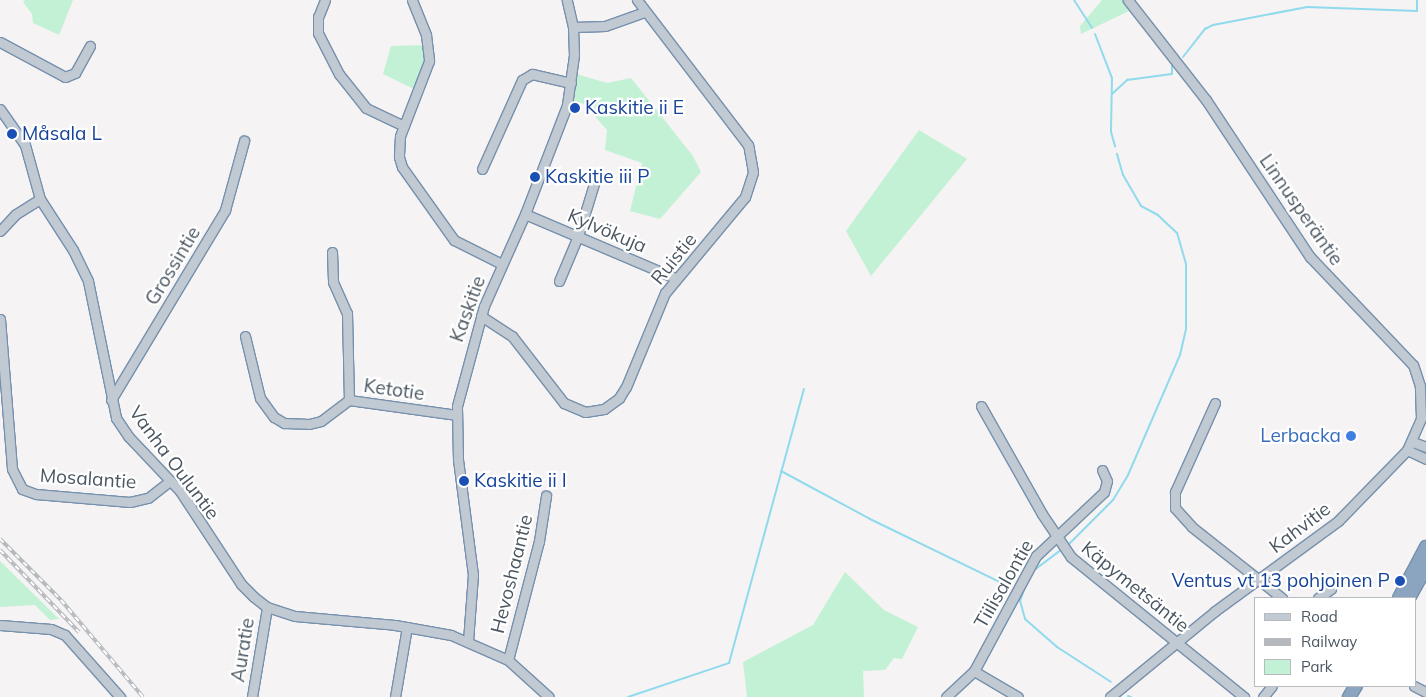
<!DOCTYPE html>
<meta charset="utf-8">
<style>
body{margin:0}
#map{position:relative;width:1426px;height:697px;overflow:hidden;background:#f5f3f3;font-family:Mulish,sans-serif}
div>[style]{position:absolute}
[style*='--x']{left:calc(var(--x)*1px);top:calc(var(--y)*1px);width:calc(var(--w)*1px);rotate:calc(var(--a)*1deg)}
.green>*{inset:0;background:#c3f1d5}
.stream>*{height:2px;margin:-1px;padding:0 1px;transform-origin:1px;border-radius:1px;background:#90daee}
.roads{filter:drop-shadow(1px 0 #7690ad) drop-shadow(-1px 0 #7690ad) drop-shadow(0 1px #7690ad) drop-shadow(0 -1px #7690ad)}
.minor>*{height:9px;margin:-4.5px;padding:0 4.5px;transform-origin:4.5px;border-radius:4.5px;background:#c1cad2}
.highway>*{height:12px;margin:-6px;padding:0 6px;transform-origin:6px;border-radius:6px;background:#8ba5c1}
.rail>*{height:4px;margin-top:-2px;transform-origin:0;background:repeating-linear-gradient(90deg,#fff 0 5.5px,#b5b8bd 0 11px);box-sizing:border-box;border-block:1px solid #b5b8bd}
.dots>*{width:14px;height:14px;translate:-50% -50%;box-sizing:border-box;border:2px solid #fff;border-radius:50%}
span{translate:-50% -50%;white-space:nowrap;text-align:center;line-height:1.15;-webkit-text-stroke:4.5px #fff;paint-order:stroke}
.transit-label{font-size:19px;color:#164399}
.left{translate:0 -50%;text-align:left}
.right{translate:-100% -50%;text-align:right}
.street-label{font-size:19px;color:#4a5661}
.shop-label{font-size:19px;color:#366cbe}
.legend{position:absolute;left:1254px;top:597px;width:162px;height:90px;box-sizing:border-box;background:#fff;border:1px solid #b7bbc0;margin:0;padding:6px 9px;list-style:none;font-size:15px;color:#4a5661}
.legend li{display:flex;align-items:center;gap:10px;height:25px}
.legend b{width:25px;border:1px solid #b7bbc0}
</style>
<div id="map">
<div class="green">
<div style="clip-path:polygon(25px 0,73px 0,59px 35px,33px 23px,32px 14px,23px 2px)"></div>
<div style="clip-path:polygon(1102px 0,1122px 0,1131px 10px,1081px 34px,1080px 26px)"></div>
<div style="clip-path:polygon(428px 45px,418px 91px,383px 74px,391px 46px)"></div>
<div style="clip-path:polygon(573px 73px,607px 83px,631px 78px,693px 156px,701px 172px,660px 219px,630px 211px,642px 163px,605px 150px,607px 130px,584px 104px,568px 99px)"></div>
<div style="clip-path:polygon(919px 130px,967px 159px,871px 276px,846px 231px)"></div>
<div style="clip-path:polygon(0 561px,59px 619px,50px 620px,35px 605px,0 607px)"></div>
<div style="clip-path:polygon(845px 572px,884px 610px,918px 627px,902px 659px,894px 658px,885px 670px,863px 671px,864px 697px,747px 697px,743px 662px,813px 625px)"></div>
</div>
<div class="stream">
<div style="--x:1074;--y:0;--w:33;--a:57"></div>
<div style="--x:1095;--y:34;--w:47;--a:68.9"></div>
<div style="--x:1112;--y:78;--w:54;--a:91.1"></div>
<div style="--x:1111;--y:132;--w:15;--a:74"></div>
<div style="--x:1183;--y:57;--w:36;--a:-52"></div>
<div style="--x:1205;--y:29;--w:9;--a:-27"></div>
<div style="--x:1213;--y:25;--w:96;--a:-10.8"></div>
<div style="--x:1307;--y:7;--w:110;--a:2.1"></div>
<div style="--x:1417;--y:11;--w:11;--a:-90"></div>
<div style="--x:1112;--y:94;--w:21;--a:-43"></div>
<div style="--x:1127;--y:80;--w:45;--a:-7.6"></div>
<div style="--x:1172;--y:74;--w:9;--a:-90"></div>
<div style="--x:781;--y:471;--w:101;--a:28.3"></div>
<div style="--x:870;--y:519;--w:156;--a:25.9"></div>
<div style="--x:1067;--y:546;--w:65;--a:-45"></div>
<div style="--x:1113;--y:500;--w:29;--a:-59"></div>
<div style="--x:1128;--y:475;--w:131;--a:-66.6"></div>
<div style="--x:1180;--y:355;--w:28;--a:-77"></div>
<div style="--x:1186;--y:328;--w:64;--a:-90"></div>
<div style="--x:1186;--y:264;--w:32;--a:-106"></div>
<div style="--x:1177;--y:233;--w:26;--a:-137"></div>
<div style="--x:1158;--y:215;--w:19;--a:-152"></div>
<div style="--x:1141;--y:206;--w:36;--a:-120"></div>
<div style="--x:1123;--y:175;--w:22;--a:-106"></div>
<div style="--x:1033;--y:571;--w:38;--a:-37"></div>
<div style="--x:1026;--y:584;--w:18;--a:109"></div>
<div style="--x:1020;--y:601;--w:19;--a:74"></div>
<div style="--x:1025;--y:619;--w:43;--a:41.2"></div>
<div style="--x:1057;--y:647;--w:64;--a:32.9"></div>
<div style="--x:1128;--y:696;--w:3;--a:18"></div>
<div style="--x:628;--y:697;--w:107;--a:-18.6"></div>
<div style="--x:729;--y:663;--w:284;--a:-74.7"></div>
</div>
<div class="roads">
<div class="minor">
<div style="--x:325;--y:0;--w:18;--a:112"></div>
<div style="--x:318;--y:17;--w:16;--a:90"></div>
<div style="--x:318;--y:33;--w:46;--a:62.9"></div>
<div style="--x:339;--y:74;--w:43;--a:51.5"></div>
<div style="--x:366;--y:108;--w:42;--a:25.3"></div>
<div style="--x:412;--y:0;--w:38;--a:68"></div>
<div style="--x:426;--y:35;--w:26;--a:83"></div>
<div style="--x:429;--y:61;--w:80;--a:111.1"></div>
<div style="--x:400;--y:136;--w:21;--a:93"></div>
<div style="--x:399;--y:157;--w:10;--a:73"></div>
<div style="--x:402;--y:167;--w:90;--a:54.5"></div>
<div style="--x:454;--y:240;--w:54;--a:26.6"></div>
<div style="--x:573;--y:27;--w:32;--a:-2"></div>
<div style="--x:605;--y:26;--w:41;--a:-19.7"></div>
<div style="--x:0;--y:42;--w:74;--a:28.3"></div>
<div style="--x:65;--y:77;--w:11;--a:-22"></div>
<div style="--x:75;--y:73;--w:31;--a:-61"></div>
<div style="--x:0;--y:109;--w:44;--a:55.2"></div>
<div style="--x:25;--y:145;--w:56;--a:74.5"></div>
<div style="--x:40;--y:199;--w:61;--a:57.1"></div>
<div style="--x:73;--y:250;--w:34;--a:64"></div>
<div style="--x:88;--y:281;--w:140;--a:78.4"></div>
<div style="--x:116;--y:418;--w:22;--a:56"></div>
<div style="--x:128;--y:436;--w:76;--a:46.6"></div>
<div style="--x:180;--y:491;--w:111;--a:56.7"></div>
<div style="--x:241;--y:584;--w:18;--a:45"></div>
<div style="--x:254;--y:597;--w:16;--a:38"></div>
<div style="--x:267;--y:607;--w:29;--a:18"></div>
<div style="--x:295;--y:616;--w:100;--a:5.1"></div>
<div style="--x:395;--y:625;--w:57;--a:10.1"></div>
<div style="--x:451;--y:635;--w:62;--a:23.7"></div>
<div style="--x:508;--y:660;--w:55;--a:42.1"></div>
<div style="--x:482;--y:169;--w:98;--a:-65.8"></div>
<div style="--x:522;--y:80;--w:12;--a:-31"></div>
<div style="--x:532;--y:74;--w:40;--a:13"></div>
<div style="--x:525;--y:214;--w:163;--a:23.1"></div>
<div style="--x:0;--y:231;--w:23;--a:-47"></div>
<div style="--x:16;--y:214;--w:28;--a:-32"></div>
<div style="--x:332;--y:252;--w:30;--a:88"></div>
<div style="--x:333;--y:282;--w:34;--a:66"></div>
<div style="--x:347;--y:313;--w:87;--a:88.7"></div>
<div style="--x:559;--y:281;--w:49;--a:-67.1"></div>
<div style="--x:578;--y:236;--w:65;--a:-73"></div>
<div style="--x:481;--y:316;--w:37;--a:33"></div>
<div style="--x:512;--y:336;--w:85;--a:52.2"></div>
<div style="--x:564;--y:403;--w:23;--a:23"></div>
<div style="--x:585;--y:412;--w:19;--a:-9"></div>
<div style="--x:604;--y:409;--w:19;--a:-36"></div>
<div style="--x:619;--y:398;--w:13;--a:-58"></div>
<div style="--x:626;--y:387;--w:102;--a:-67.5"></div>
<div style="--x:665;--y:293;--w:125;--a:-50.2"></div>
<div style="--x:745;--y:197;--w:26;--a:-72"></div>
<div style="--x:753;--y:172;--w:27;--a:-100"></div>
<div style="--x:748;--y:145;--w:183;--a:-127.4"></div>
<div style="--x:0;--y:319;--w:150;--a:85.4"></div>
<div style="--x:12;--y:469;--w:22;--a:63"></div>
<div style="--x:22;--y:489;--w:15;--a:20"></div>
<div style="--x:36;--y:494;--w:94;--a:4.9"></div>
<div style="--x:130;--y:502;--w:18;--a:-13"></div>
<div style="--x:148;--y:498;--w:28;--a:-38"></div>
<div style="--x:245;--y:336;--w:64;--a:76.4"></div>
<div style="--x:260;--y:398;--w:24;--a:54"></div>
<div style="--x:274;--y:417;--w:12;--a:31"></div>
<div style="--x:284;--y:423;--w:25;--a:2"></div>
<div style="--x:309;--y:424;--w:12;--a:-14"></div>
<div style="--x:321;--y:421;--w:35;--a:-37"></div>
<div style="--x:349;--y:400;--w:109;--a:7.9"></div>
<div style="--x:111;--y:400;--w:222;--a:-59"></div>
<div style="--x:225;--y:210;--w:72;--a:-74.6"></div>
<div style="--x:1215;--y:403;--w:98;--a:114.2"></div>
<div style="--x:1175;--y:492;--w:16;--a:90"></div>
<div style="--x:1175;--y:508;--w:25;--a:48"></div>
<div style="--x:1192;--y:527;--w:115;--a:38.3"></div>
<div style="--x:981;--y:406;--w:124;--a:60.5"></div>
<div style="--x:1042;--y:514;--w:52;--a:56"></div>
<div style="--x:1071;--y:557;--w:223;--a:39"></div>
<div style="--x:1413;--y:442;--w:14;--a:21"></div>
<div style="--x:1407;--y:450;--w:21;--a:25"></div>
<div style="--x:1318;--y:598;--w:16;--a:-35"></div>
<div style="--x:0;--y:625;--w:51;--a:4.5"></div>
<div style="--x:51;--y:629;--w:15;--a:23"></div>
<div style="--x:65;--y:635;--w:83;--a:48.4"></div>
<div style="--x:468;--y:641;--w:66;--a:-85.7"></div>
<div style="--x:473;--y:575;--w:116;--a:-97.4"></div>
<div style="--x:458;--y:460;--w:54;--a:-91.1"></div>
<div style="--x:457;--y:406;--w:104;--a:-74.9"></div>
<div style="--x:484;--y:306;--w:101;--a:-66"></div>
<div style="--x:525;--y:214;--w:117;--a:-68.9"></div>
<div style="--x:567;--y:105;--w:50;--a:-82"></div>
<div style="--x:574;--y:55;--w:28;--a:-92"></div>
<div style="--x:573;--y:27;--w:28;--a:-103"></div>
<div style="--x:508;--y:660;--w:123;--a:-75.4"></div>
<div style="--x:539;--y:541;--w:46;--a:-81.2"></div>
<div style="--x:974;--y:671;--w:51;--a:30.6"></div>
<div style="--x:1414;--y:686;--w:13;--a:27"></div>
<div style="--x:252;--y:697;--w:91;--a:-80.5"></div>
<div style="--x:395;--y:697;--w:71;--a:-80.3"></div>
<div style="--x:946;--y:697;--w:38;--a:-43"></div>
<div style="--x:974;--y:671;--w:131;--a:-61.7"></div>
<div style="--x:1036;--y:556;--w:93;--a:-43.3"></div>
<div style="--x:1104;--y:492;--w:11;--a:-75"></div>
<div style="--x:1107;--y:481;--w:12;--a:-114"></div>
<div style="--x:1110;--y:697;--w:136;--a:-39.3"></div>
<div style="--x:1215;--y:611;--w:152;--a:-36.2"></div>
<div style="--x:1338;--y:521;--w:99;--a:-45.8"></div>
<div style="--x:1407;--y:450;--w:35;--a:-66"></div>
<div style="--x:1421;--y:418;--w:32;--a:-92"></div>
<div style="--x:1420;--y:386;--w:22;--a:-108"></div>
<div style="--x:1413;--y:365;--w:149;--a:-133.6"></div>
<div style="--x:1310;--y:257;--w:188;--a:-123.5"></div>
<div style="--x:1206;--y:100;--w:127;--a:-128"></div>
<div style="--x:1263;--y:697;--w:14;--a:-51"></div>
</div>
<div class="highway">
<div style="--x:1399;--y:598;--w:58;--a:-62.1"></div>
<div style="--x:1409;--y:598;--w:35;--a:-61"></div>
<div style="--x:1349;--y:697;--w:13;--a:-58"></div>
</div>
</div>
<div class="rail">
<div style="--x:0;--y:539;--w:86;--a:45"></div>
<div style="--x:61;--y:600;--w:127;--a:49.8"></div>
<div style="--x:0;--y:550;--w:114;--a:46.1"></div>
</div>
<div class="dots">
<div style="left:575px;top:108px;background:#1a4fb4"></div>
<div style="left:12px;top:134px;background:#1a4fb4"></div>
<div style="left:535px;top:177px;background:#1a4fb4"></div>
<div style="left:1351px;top:436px;background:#3f7fe0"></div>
<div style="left:464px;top:481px;background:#1a4fb4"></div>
<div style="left:1400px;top:581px;background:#1a4fb4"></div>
</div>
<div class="transit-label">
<span class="left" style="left:585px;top:108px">Kaskitie ii E</span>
<span class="left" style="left:22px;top:134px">Måsala L</span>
<span class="left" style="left:545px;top:177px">Kaskitie iii P</span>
<span class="left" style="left:474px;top:481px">Kaskitie ii I</span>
<span class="right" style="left:1390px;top:581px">Ventus vt 13 pohjoinen P</span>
</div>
<div class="street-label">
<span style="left:1301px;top:210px;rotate:55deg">Linnusperäntie</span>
<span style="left:607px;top:231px;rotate:23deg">Kylvökuja</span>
<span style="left:674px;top:259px;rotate:-51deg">Ruistie</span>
<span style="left:173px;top:266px;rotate:-59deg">Grossintie</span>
<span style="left:468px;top:309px;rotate:-70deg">Kaskitie</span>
<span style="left:394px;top:390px;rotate:8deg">Ketotie</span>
<span style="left:174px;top:463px;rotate:53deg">Vanha Ouluntie</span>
<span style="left:88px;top:479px;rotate:4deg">Mosalantie</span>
<span style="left:1300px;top:528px;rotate:-37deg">Kahvitie</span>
<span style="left:512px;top:574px;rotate:-76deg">Hevoshaantie</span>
<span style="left:1004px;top:584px;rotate:-60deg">Tiilisalontie</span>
<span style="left:1135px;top:587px;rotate:39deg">Käpymetsäntie</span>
<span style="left:243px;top:650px;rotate:-81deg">Auratie</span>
</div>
<div class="shop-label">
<span class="right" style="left:1341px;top:436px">Lerbacka</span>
</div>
<ul class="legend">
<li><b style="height:6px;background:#c1cad2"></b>Road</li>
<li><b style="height:6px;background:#b5b8bd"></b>Railway</li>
<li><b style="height:14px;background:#c3f1d5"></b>Park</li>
</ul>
</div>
